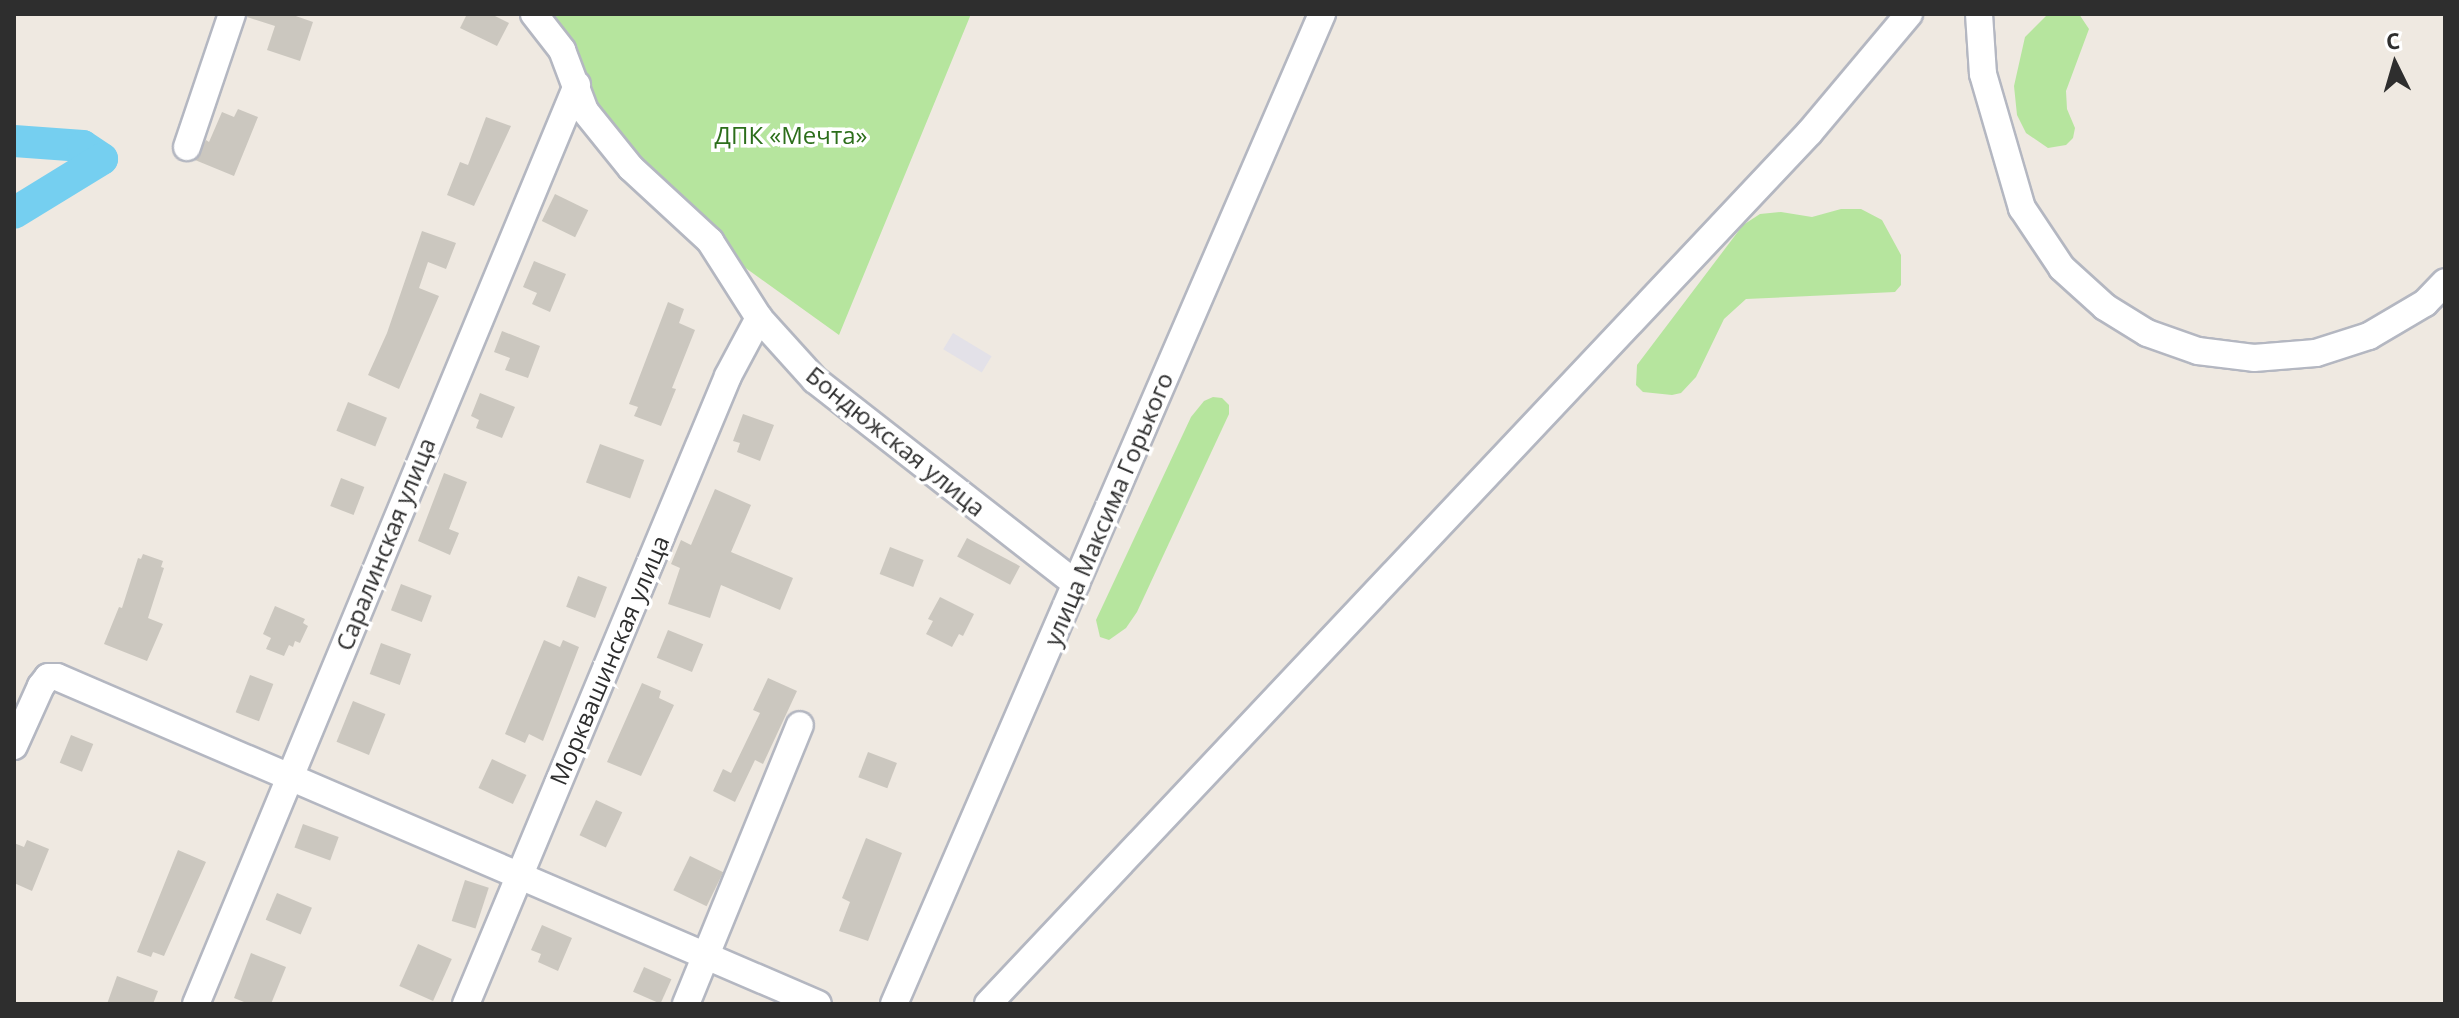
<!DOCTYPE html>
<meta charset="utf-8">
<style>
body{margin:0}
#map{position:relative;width:2459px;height:1018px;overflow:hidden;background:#efe9e1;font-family:"Open Sans",sans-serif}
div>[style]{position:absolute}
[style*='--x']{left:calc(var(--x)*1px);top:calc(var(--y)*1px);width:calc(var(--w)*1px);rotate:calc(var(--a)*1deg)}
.industrial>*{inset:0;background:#e3e1e8;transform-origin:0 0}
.green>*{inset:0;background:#b6e59e}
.river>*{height:32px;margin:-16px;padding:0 16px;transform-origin:16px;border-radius:16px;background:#75cff0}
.building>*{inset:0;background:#cbc7bf;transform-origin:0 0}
.roads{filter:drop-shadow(2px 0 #b4b7c1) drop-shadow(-2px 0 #b4b7c1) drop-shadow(0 2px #b4b7c1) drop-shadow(0 -2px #b4b7c1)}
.minor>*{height:26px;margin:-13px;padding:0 13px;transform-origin:13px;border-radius:13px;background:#fff}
span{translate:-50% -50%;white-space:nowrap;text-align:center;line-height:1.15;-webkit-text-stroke:7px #fff;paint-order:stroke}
.park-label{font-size:24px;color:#2c6e1b}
.street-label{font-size:24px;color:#2e2e2e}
.frame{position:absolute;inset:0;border:16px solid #2e2e2e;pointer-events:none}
.north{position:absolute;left:2355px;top:24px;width:80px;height:80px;-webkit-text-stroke:6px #fff;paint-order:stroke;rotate:355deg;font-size:22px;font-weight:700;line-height:32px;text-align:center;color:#2e2e2e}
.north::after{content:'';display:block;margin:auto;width:28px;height:36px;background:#2e2e2e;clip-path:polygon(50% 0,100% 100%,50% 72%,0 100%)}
</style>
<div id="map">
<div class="industrial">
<div style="left:953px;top:333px;width:45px;height:19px;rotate:31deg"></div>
</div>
<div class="green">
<div style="clip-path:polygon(547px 14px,971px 14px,839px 335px,729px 256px,650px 173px,598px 107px,582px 61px)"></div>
<div style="clip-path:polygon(2048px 14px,2079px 14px,2089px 29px,2066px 91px,2067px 109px,2075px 128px,2073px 138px,2066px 145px,2048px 148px,2026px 133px,2017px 115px,2014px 86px,2025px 37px)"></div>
<div style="clip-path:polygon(1841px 209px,1861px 209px,1882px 220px,1901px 255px,1901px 285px,1895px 292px,1746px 299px,1724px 319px,1696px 377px,1681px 393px,1672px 395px,1643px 392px,1636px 385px,1637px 365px,1743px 225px,1760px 214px,1781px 212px,1812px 217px)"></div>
<div style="clip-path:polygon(1213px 397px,1222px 398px,1229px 405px,1229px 414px,1137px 612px,1126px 628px,1109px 640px,1100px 637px,1096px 620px,1191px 417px,1204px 401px)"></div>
</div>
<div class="river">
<div style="--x:14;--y:141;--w:69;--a:4.1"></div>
<div style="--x:83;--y:146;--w:23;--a:34"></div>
<div style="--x:102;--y:159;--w:103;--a:148.5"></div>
</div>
<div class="building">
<div style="clip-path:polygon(248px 14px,290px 14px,313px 22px,300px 61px,267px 50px,275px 26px,247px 17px)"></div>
<div style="clip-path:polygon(467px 14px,491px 14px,509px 23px,497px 46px,460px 28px)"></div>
<div style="clip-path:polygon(238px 109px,258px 117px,234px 176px,195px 160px,206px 140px,209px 142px,222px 112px,234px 117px)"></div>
<div style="clip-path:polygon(486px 117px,511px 126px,474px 206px,447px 195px,460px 162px,468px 165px)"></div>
<div style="left:555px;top:194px;width:37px;height:30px;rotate:26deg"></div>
<div style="clip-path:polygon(422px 231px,456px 243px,446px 269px,428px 262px,419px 288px,439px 296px,399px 389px,368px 375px,387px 333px)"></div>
<div style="clip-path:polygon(534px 261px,566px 274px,550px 312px,532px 304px,537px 293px,523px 287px)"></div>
<div style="clip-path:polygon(668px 302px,684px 309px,679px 323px,695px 330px,672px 388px,676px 389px,661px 426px,634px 416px,638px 407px,629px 404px)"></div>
<div style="clip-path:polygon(502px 331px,540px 346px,528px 378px,505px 370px,510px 358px,494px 352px)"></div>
<div style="clip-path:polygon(480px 393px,515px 407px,502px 438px,476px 428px,479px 420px,471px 416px)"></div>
<div style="left:348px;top:402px;width:42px;height:31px;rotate:22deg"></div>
<div style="clip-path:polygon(743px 414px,774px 425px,760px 461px,737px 452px,740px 443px,733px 441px)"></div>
<div style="left:600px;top:444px;width:47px;height:41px;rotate:20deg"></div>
<div style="clip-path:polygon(444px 473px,467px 482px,449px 529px,459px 533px,450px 555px,418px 541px)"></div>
<div style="left:341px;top:478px;width:25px;height:30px;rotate:21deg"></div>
<div style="clip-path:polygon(715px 489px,751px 505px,731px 552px,793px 578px,780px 610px,721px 585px,710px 618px,668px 604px,680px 568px,671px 564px,681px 540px,691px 545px)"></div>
<div style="left:967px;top:538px;width:60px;height:21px;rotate:28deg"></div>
<div style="left:890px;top:547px;width:36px;height:29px;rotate:21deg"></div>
<div style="clip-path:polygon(143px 554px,163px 561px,161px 567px,164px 568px,148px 618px,163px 624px,147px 661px,104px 644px,119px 607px,122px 608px,138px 558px,141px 559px)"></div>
<div style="left:578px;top:576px;width:31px;height:33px;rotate:21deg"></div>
<div style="left:401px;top:584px;width:33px;height:28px;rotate:21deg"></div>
<div style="clip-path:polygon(940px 597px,974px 614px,963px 636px,959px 634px,952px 647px,926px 634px,933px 621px,928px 619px)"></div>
<div style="clip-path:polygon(275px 606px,305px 619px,303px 623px,308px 626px,300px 643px,295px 641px,293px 647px,289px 645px,284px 656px,266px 649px,271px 638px,263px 634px)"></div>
<div style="left:668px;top:630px;width:38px;height:30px;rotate:22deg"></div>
<div style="clip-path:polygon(544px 640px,560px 647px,563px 640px,579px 647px,543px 741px,529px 734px,525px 743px,505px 734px)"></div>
<div style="left:381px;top:643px;width:32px;height:33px;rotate:20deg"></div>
<div style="left:250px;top:675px;width:25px;height:40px;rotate:21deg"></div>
<div style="clip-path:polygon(768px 678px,797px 691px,763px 764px,755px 760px,735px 802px,713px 791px,723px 769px,731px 773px,760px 713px,753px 710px)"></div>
<div style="clip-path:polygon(642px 683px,661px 691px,659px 698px,674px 705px,641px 776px,607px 762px)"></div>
<div style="left:353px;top:701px;width:35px;height:44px;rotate:22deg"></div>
<div style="left:71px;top:735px;width:24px;height:30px;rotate:22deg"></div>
<div style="left:868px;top:752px;width:31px;height:27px;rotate:21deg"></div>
<div style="left:492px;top:759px;width:38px;height:32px;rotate:25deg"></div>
<div style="left:596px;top:800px;width:29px;height:39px;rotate:25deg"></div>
<div style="left:303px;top:824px;width:38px;height:25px;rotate:20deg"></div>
<div style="clip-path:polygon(866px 838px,902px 853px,868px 941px,839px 931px,850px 902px,842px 898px)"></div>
<div style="clip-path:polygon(27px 840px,49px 849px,32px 891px,14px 883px,14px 843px,24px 847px)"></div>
<div style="clip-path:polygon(178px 850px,206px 862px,164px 956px,153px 952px,151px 957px,137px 952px)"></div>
<div style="left:690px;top:856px;width:37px;height:38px;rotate:26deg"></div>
<div style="left:465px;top:880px;width:25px;height:43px;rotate:18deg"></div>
<div style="left:277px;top:893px;width:38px;height:29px;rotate:23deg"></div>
<div style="clip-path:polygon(542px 925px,572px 938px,558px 971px,538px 962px,541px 954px,531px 950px)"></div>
<div style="left:418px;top:944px;width:37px;height:46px;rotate:24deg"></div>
<div style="clip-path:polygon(251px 953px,286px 967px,271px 1004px,249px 1004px,234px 998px)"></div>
<div style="left:644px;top:967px;width:30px;height:27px;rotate:24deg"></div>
<div style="clip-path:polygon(117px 976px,158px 991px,153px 1004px,107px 1004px)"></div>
</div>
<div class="roads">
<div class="minor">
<div style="--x:534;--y:14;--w:46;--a:52.1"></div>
<div style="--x:562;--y:50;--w:65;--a:69.3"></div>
<div style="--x:585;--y:111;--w:73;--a:51.1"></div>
<div style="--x:631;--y:168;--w:108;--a:42.7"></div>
<div style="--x:710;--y:241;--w:91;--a:57.5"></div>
<div style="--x:759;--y:318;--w:84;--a:47.9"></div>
<div style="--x:815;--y:380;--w:331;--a:38"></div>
<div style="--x:1979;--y:14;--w:60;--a:86.2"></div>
<div style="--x:1983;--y:74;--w:140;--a:73.8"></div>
<div style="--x:2022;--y:208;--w:72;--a:56.3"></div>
<div style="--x:2062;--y:268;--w:58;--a:42.2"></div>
<div style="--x:2105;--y:307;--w:49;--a:31.8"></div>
<div style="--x:2147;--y:333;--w:54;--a:19.4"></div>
<div style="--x:2198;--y:351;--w:56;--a:7.1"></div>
<div style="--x:2254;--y:358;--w:62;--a:-4.6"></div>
<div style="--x:2316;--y:353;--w:56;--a:-17.8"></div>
<div style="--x:2369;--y:336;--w:65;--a:-30.5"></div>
<div style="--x:2425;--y:303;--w:29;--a:-46"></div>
<div style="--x:187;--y:147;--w:140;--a:-71.3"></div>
<div style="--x:14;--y:746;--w:66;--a:-65.8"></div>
<div style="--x:41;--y:686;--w:11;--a:-52"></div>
<div style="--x:48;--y:677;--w:9;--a:0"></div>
<div style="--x:57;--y:677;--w:828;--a:23.25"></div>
<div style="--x:196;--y:1004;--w:995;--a:-67.48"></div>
<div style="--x:466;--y:1004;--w:680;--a:-67.35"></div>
<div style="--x:728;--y:376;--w:66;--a:-61.9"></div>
<div style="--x:686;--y:1004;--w:301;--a:-67.8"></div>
<div style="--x:894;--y:1004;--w:1079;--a:-66.62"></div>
<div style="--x:988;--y:1004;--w:1198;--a:-46.69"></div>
<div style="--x:1810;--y:132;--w:154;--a:-50"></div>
</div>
</div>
<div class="park-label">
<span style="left:791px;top:135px">ДПК «Мечта»</span>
</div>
<div class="street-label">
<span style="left:896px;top:441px;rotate:39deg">Бондюжская улица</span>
<span style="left:1108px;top:509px;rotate:-67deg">улица Максима Горького</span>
<span style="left:385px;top:544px;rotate:-68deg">Саралинская улица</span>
<span style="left:609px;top:660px;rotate:-67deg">Морквашинская улица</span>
</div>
<div class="frame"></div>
<div class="north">С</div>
</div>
